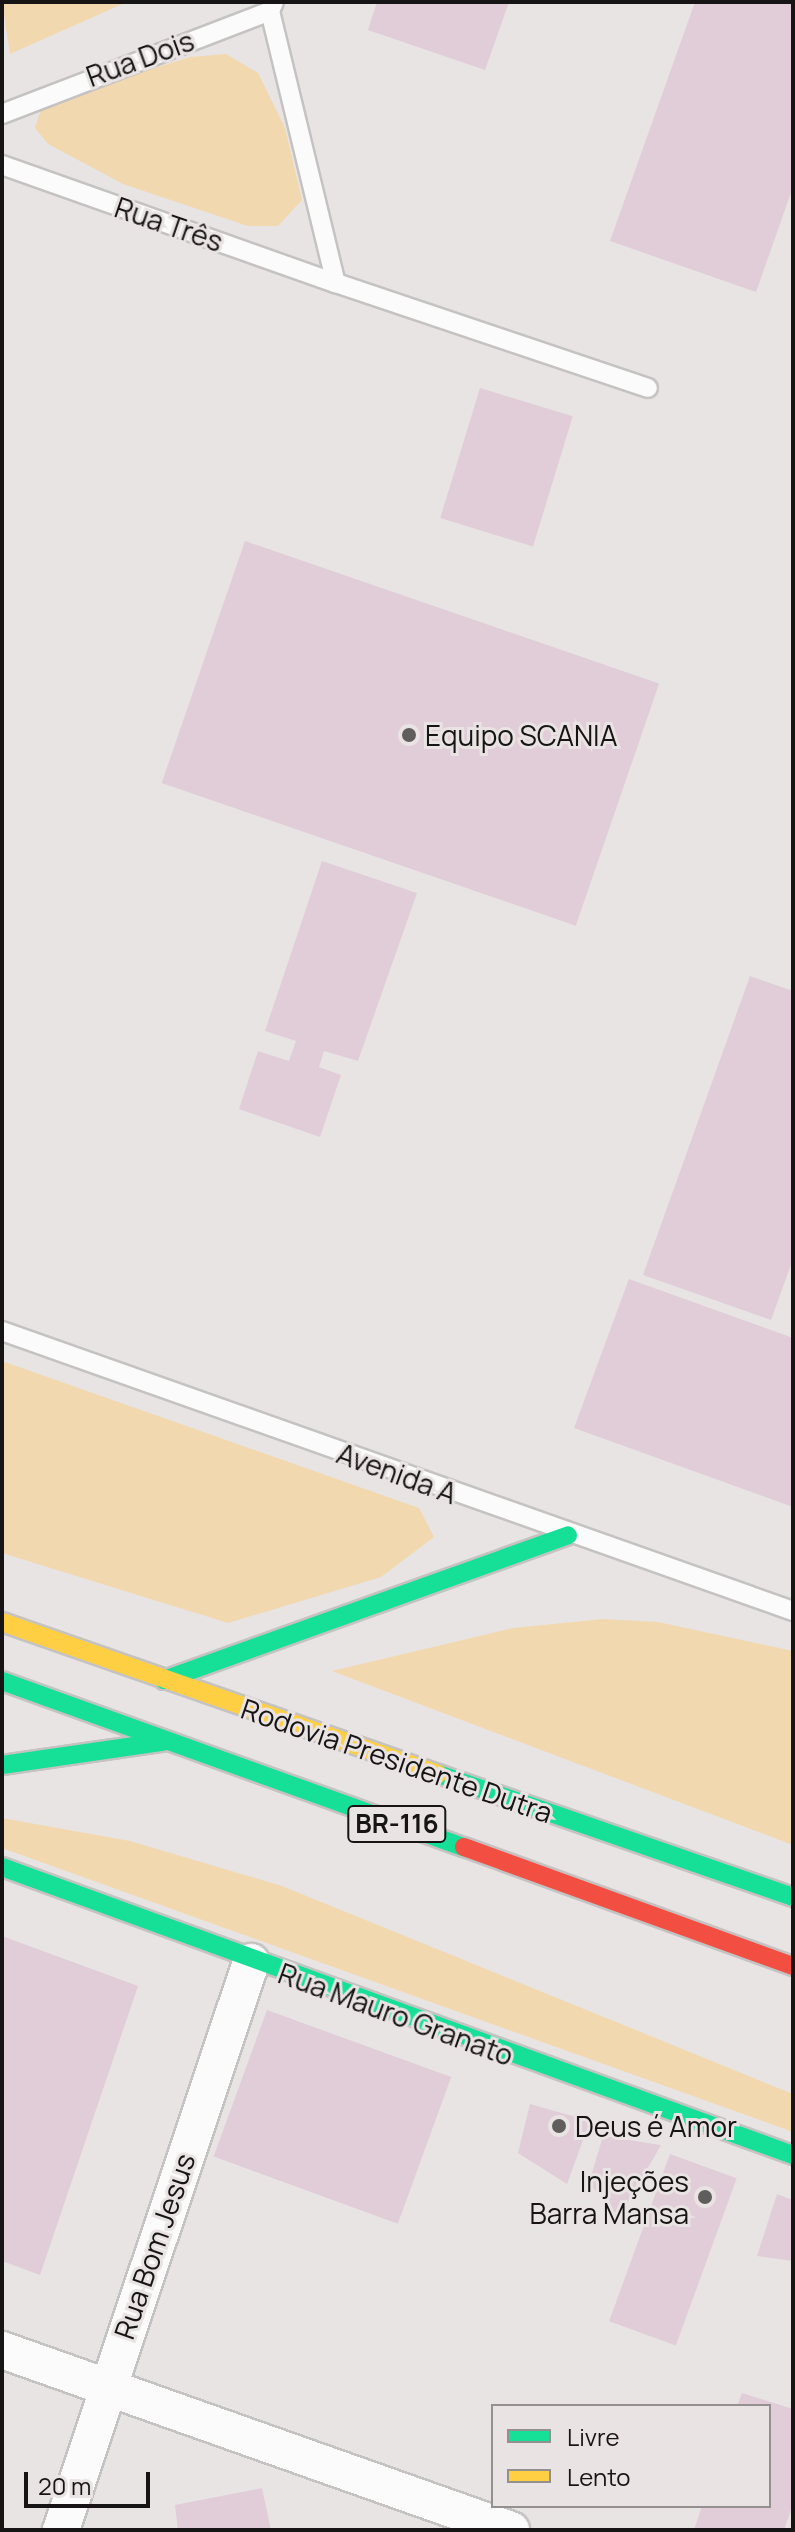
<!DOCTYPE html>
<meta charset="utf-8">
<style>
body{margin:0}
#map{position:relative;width:795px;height:2532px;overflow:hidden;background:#e8e4e4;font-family:Manrope,sans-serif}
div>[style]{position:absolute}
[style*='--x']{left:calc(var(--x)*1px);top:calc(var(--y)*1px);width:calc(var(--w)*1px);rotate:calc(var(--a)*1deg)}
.green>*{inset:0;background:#f2d8af}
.building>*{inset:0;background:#e0cdd8;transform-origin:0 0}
.roads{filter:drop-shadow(2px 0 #c5c2c2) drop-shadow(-2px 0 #c5c2c2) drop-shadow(0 2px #c5c2c2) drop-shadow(0 -2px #c5c2c2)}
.lane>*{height:18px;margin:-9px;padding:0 9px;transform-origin:9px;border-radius:9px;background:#fcfbfb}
.street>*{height:36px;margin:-18px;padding:0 18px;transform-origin:18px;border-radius:18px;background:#fcfbfb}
.fast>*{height:18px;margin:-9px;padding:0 9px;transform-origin:9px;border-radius:9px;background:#16e098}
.slow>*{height:18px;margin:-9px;padding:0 9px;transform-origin:9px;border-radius:9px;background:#ffcf43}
.jam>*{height:18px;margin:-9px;padding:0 9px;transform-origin:9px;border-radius:9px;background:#f24e42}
.dots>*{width:22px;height:22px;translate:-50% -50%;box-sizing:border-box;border:4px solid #e9e3e3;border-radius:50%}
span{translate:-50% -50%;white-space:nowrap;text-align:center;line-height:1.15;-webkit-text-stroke:6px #e9e3e3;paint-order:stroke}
.shield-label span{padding:2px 6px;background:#e9e3e3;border:2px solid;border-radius:6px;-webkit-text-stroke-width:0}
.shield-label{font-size:26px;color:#161414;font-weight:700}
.street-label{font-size:28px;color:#161414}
.poi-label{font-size:28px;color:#161414}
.left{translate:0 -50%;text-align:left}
.right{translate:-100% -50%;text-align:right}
.frame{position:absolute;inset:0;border:4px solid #161414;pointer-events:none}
.legend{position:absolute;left:491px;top:2404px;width:280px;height:104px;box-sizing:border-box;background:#e9e3e3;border:2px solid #959090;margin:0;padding:10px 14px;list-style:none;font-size:24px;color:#161414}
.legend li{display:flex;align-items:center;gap:16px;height:40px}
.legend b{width:40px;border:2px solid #959090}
.scale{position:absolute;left:24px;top:2472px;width:126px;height:36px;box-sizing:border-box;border:4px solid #161414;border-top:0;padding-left:10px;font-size:24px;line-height:28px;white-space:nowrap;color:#161414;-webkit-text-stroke:6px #e9e3e3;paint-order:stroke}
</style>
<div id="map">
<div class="green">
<div style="clip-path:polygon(2px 2px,127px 2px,10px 54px)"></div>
<div style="clip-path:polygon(226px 54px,258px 73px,285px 128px,302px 200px,278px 226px,248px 226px,123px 184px,48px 144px,35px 128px,43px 103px,190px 57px)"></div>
<div style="clip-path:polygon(2px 1361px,419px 1508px,434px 1537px,381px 1577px,228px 1623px,2px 1553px)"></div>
<div style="clip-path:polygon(603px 1619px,658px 1622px,793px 1651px,793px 1845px,332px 1671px,513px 1628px)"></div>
<div style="clip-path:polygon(2px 1818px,130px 1841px,282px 1886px,793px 2094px,793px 2132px,2px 1848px)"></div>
</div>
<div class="building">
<div style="clip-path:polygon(377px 2px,509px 2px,485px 70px,368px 30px)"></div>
<div style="clip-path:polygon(695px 2px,793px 2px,793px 187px,756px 292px,610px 241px)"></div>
<div style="left:480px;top:388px;width:97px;height:136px;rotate:17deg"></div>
<div style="left:245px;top:541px;width:438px;height:256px;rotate:19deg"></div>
<div style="clip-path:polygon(322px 861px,417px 893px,358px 1061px,324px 1051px,319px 1067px,341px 1075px,320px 1137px,239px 1109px,258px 1051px,289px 1061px,296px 1041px,265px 1031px)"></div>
<div style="clip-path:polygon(750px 976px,793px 991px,793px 1259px,771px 1320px,643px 1275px)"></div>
<div style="clip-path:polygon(629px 1279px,793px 1338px,793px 1507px,574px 1428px)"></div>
<div style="clip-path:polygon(2px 1936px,138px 1986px,40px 2275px,2px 2261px)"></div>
<div style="left:267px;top:2010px;width:196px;height:156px;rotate:20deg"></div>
<div style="clip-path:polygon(530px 2104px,590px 2121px,567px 2184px,518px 2153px)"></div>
<div style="clip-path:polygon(603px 2136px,661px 2145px,619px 2218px,589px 2183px)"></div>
<div style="left:670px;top:2154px;width:71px;height:178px;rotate:20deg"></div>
<div style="clip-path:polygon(777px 2194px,793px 2200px,793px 2261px,757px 2256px)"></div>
<div style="clip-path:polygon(742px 2393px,793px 2409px,793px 2504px,784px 2530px,694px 2530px,702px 2506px,769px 2506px,769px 2406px,737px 2406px)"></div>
<div style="clip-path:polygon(262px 2488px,271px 2530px,178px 2530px,175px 2505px)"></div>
</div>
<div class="roads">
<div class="lane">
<div style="--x:270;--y:11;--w:280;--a:76.4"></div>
<div style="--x:336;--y:283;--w:329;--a:18.6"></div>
<div style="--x:2;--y:114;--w:287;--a:-21"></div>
<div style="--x:270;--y:11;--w:10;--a:-66"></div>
<div style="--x:2;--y:165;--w:354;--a:19.5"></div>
<div style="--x:2;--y:1331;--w:839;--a:19.49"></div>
</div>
<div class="street">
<div style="--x:2;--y:2350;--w:540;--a:19.48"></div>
<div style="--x:61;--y:2530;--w:599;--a:-71.5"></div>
</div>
<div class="fast">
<div style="--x:164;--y:1680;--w:429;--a:-19.7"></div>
<div style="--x:2;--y:1681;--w:491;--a:19.8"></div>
<div style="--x:2;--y:1765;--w:162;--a:-8.2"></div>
<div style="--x:438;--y:1774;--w:376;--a:19.1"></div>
<div style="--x:2;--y:1867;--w:842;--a:20.01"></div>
</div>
<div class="slow">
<div style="--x:2;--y:1622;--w:462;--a:19.2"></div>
</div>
<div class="jam">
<div style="--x:464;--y:1847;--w:350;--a:19.9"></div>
</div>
</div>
<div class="dots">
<div style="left:409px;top:735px;background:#605d5d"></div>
<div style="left:559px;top:2126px;background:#605d5d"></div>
<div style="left:705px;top:2197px;background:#605d5d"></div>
</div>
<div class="shield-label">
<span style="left:397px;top:1824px">BR-116</span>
</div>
<div class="street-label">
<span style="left:140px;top:58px;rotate:-20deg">Rua Dois</span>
<span style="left:169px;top:224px;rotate:19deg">Rua Três</span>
<span style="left:397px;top:1473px;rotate:20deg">Avenida A</span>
<span style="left:397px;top:1760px;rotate:19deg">Rodovia Presidente Dutra</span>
<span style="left:396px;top:2014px;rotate:20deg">Rua Mauro Granato</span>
<span style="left:154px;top:2246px;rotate:-71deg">Rua Bom Jesus</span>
</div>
<div class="poi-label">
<span class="left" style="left:425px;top:735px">Equipo SCANIA</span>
<span class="left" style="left:575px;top:2126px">Deus é Amor</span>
<span class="right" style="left:689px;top:2197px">Injeções<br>Barra Mansa</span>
</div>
<div class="frame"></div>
<ul class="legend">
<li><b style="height:10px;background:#16e098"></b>Livre</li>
<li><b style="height:10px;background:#ffcf43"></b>Lento</li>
</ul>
<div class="scale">20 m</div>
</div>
